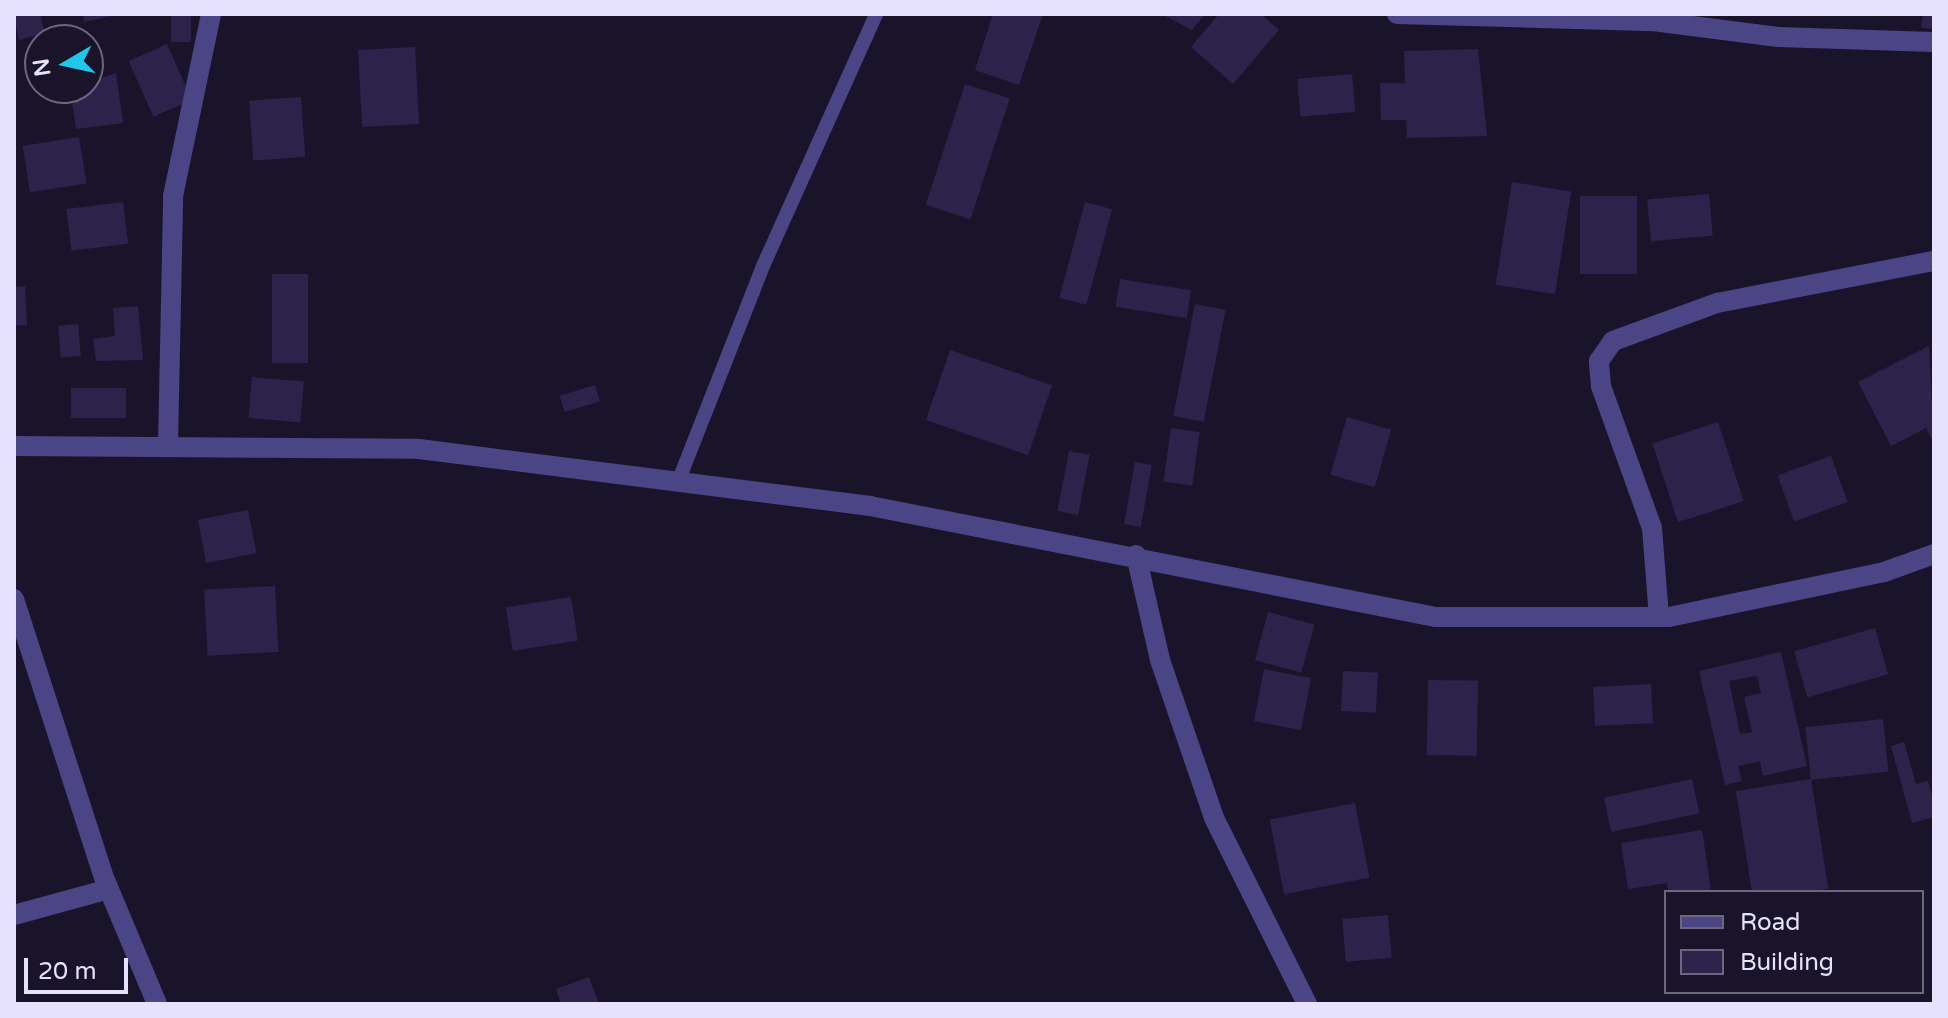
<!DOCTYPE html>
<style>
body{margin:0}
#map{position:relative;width:1948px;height:1018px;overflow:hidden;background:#1a142b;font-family:"Varela Round",sans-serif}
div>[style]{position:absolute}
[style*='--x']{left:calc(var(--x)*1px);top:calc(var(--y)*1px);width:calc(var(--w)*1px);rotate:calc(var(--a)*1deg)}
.building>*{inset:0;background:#2d224a;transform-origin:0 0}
.service>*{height:14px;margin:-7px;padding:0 7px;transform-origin:7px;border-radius:7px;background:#4b4485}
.minor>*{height:20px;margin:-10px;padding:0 10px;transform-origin:10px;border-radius:10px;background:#4b4485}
span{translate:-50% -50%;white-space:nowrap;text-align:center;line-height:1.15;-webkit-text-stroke:6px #1a142b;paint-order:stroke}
.frame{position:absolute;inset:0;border:16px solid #e6e1fc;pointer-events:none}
.legend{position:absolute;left:1664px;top:890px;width:260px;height:104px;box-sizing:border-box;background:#1a142b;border:2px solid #6c667f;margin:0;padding:10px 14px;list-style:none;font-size:24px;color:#e6e1fc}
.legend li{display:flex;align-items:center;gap:16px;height:40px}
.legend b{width:40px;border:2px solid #6c667f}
.north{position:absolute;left:24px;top:24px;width:80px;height:80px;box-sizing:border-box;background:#1a142b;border:2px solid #6c667f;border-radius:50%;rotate:261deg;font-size:22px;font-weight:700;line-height:32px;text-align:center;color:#e6e1fc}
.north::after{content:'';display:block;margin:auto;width:28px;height:36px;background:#1fc7ea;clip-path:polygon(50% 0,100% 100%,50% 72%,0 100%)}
.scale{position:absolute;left:24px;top:958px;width:104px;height:36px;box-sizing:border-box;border:4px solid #e6e1fc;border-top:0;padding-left:10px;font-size:24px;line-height:28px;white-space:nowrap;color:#e6e1fc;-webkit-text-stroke:6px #1a142b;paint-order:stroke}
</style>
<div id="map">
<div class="building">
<div style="clip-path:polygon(14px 14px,40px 14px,45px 33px,19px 40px)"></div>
<div style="clip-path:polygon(83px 14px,116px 14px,116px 15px,84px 22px)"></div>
<div style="left:171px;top:14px;width:20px;height:28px"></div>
<div style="clip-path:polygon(993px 14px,1043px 14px,1019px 85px,975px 70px)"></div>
<div style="clip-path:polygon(1161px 14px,1205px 14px,1192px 30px)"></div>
<div style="clip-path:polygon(1219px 14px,1261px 14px,1279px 30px,1233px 84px,1191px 47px)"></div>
<div style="clip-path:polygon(1923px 14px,1934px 14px,1934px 29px,1921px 28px)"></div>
<div style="left:167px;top:44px;width:61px;height:42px;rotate:66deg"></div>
<div style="left:415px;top:47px;width:77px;height:57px;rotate:87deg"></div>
<div style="clip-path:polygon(1478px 49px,1487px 136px,1407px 138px,1406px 120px,1381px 120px,1380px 83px,1405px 83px,1404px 51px)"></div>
<div style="clip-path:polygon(116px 73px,123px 123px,76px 129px,70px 88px)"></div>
<div style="left:1352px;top:74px;width:38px;height:55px;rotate:85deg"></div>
<div style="left:965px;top:84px;width:47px;height:127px;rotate:18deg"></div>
<div style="left:301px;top:97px;width:60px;height:52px;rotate:86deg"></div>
<div style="left:79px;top:137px;width:47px;height:57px;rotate:81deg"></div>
<div style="left:1512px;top:182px;width:60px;height:104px;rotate:9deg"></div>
<div style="left:1709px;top:194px;width:42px;height:62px;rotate:85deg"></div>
<div style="left:1580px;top:196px;width:57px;height:78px"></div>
<div style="left:123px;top:202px;width:42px;height:57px;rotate:83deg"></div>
<div style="left:1085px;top:202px;width:28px;height:99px;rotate:15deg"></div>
<div style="left:272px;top:274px;width:36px;height:89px"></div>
<div style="left:1120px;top:279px;width:72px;height:28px;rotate:9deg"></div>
<div style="clip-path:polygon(25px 286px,27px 325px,14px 326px,14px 287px)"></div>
<div style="left:1195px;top:304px;width:31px;height:114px;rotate:11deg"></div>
<div style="clip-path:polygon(138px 306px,143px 360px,96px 361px,93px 339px,115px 336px,113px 308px)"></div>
<div style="left:78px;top:324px;width:32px;height:20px;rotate:85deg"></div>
<div style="clip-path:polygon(1929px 346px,1934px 444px,1926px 428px,1891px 446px,1858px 382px)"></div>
<div style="left:950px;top:350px;width:108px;height:74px;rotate:19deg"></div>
<div style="left:252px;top:377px;width:52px;height:41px;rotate:5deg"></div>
<div style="left:595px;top:385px;width:17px;height:37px;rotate:73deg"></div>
<div style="left:71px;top:388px;width:55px;height:30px"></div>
<div style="left:1347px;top:417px;width:46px;height:60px;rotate:16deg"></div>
<div style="left:1718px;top:422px;width:83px;height:69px;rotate:72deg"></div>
<div style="left:1171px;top:428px;width:29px;height:54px;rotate:8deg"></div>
<div style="left:1069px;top:451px;width:21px;height:61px;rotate:11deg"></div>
<div style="left:1831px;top:456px;width:49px;height:57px;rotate:70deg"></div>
<div style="left:1135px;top:462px;width:17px;height:63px;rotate:10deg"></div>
<div style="left:248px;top:510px;width:44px;height:51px;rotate:79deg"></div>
<div style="left:275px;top:586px;width:66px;height:71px;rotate:87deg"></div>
<div style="left:571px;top:597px;width:44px;height:66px;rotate:81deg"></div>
<div style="left:1268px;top:612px;width:48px;height:50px;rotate:15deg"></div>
<div style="left:1875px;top:628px;width:48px;height:84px;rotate:74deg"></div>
<div style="clip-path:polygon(evenodd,1781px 652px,1807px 766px,1763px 776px,1760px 761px,1738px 766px,1742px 781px,1725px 785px,1699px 671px,1781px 652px,1757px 676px,1761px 693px,1744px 697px,1752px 732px,1740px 734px,1729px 681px,1757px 676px)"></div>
<div style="left:1264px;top:669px;width:48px;height:53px;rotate:11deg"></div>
<div style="left:1343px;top:671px;width:35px;height:40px;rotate:3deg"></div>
<div style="left:1428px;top:680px;width:50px;height:75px;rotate:1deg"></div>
<div style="left:1651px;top:684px;width:39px;height:58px;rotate:87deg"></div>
<div style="left:1883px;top:719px;width:53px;height:78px;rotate:84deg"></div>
<div style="clip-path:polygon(1904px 742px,1916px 784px,1928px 781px,1934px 803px,1934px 817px,1912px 823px,1891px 746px)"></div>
<div style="left:1692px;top:779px;width:35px;height:90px;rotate:78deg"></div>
<div style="left:1811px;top:779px;width:111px;height:76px;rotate:81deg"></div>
<div style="left:1355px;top:803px;width:76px;height:87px;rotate:79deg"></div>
<div style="clip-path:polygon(1702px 830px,1711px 890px,1668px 892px,1667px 883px,1628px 889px,1621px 843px)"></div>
<div style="left:1388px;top:915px;width:43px;height:46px;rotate:85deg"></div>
<div style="clip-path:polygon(589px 977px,599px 1004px,561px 1004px,556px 989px)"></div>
</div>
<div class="service">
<div style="--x:678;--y:482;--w:232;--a:-68.5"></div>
<div style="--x:763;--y:266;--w:276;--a:-65.8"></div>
</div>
<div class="minor">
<div style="--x:1397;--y:14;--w:256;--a:1.6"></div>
<div style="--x:1653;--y:21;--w:126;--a:7.3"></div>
<div style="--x:1778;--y:37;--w:156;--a:1.8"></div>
<div style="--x:168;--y:444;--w:248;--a:-88.8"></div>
<div style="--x:173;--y:196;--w:186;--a:-78.2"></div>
<div style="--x:14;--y:446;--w:405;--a:0.4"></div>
<div style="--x:419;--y:449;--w:455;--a:7.2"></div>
<div style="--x:870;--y:506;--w:577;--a:11.1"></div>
<div style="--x:1436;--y:617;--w:233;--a:0"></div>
<div style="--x:1669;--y:617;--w:220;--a:-11.8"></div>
<div style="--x:1884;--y:572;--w:53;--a:-19.8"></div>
<div style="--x:1136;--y:555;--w:108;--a:77.1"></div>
<div style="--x:1160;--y:660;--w:167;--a:71.1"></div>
<div style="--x:1214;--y:818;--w:208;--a:63.4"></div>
<div style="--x:14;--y:599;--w:295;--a:72.1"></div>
<div style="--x:105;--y:880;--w:134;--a:67.2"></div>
<div style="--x:1659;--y:617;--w:89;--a:-94.5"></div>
<div style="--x:1652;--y:528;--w:151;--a:-109.8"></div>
<div style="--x:1601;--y:386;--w:25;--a:-95"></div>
<div style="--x:1599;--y:361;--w:24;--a:-55"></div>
<div style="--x:1613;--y:341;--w:111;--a:-20.1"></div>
<div style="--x:1717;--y:303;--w:221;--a:-11"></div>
<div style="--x:14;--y:915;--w:98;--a:-15.3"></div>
</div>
<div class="frame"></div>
<ul class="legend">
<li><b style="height:10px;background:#4b4485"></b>Road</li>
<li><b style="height:22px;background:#2d224a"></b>Building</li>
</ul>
<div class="north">N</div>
<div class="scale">20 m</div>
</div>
